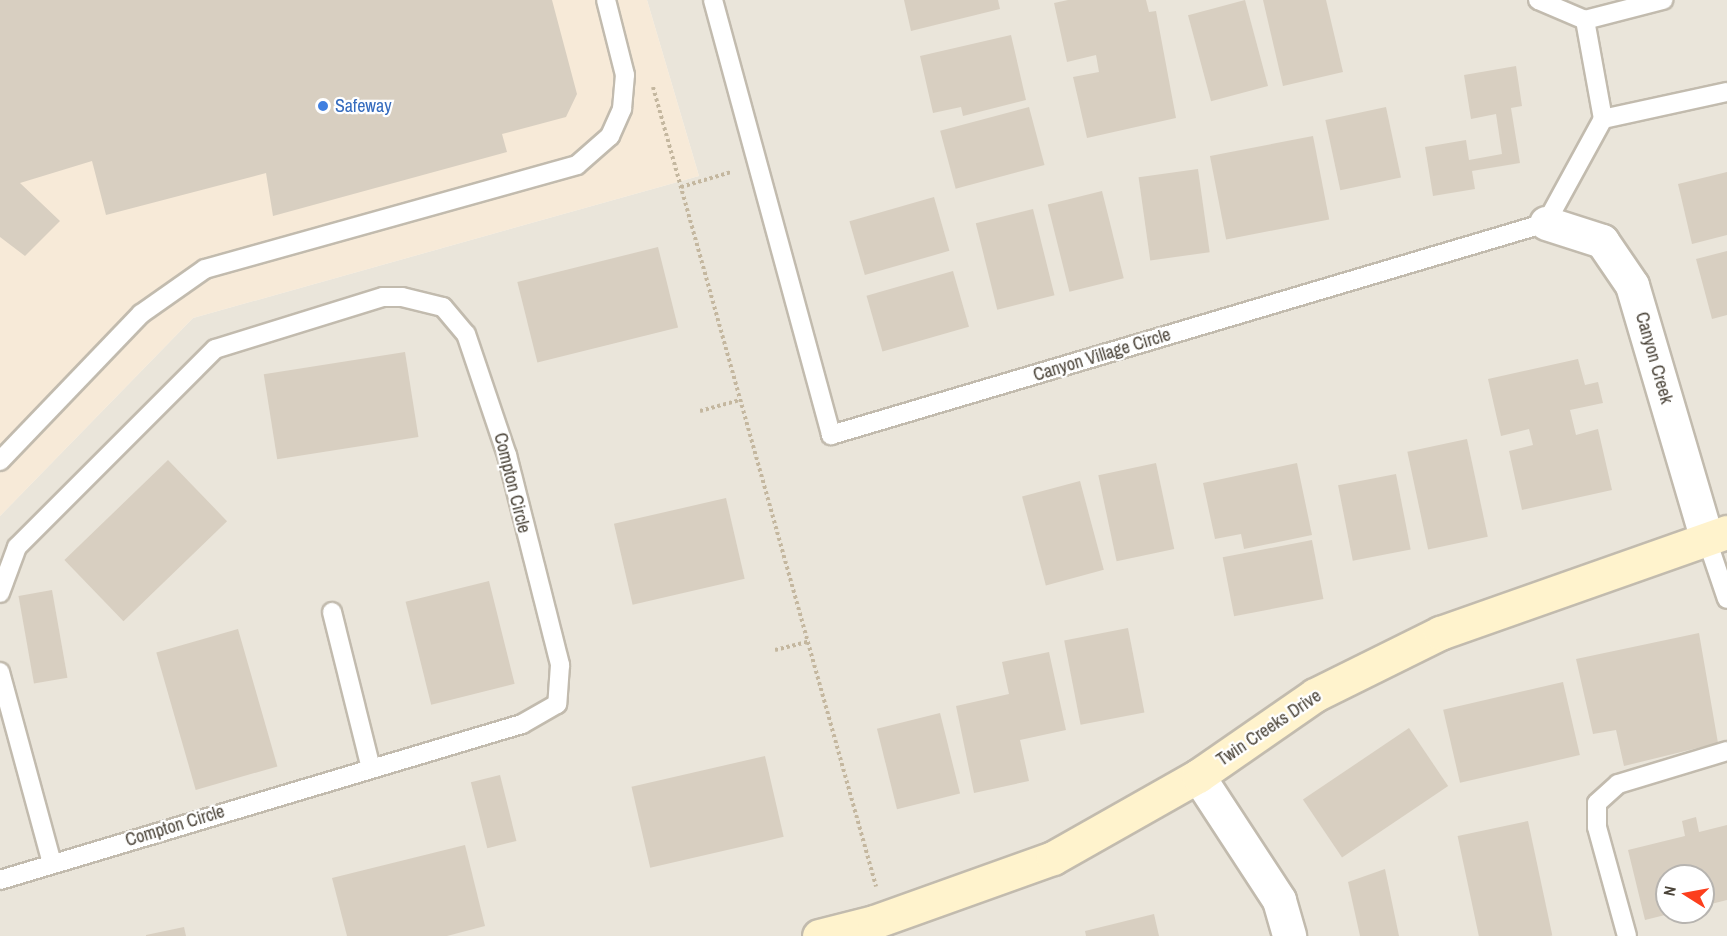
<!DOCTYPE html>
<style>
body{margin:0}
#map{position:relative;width:1727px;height:936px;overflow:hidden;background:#f6f3ec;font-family:"Archivo Narrow",sans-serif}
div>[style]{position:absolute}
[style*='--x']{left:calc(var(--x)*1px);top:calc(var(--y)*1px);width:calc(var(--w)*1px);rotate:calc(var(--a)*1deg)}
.residential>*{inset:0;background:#eae5da}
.commercial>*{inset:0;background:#f7ead8}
.building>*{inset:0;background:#d8cfc1;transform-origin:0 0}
.path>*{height:4px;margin-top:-2px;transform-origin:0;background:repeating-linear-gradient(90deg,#c4b79f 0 3px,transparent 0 6px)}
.roads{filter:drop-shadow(2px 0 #c2bbae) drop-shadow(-2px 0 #c2bbae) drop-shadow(0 2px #c2bbae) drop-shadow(0 -2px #c2bbae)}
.lane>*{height:18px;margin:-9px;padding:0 9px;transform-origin:9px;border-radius:9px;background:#fff}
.street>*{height:33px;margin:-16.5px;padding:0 16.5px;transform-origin:16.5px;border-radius:16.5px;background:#fff}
.secondary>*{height:33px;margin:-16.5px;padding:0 16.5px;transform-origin:16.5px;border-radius:16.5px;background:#fff3cd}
.dots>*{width:16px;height:16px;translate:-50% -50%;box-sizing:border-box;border:3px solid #fff;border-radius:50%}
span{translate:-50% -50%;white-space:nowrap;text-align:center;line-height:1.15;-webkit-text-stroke:4.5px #fff;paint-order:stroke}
.shop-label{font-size:18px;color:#366cbe}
.left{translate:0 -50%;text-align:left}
.street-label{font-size:18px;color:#4b4439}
.north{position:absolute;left:1655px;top:864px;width:60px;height:60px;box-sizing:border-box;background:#fff;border:2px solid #b7b4b0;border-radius:50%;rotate:281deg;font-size:16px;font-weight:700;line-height:24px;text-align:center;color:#4b4439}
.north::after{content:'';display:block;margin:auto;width:21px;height:27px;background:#fc3f1d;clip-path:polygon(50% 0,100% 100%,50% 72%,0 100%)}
</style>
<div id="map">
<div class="residential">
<div style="clip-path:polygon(evenodd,647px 0,1727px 0,1727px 936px,0 936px,0 516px,193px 318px,699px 176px,647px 0,1667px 876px,1703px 876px,1703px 912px,1667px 912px,1667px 876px)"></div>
</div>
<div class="commercial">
<div style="clip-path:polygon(0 0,647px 0,699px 176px,193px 318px,0 516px)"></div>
</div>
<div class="building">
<div style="clip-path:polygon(0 0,552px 0,577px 94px,566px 117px,502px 134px,507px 152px,273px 216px,266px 173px,106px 215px,92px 161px,20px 183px,60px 221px,25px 256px,0 237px)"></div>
<div style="clip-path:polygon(904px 0,998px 0,1000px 9px,911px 31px)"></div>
<div style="clip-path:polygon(1068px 0,1146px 0,1149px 12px,1156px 11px,1176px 118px,1087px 138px,1073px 77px,1099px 72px,1096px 55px,1067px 62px,1054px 3px)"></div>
<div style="left:1245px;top:0;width:89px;height:59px;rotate:75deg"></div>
<div style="clip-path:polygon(1263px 0,1326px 0,1343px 72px,1283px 86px)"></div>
<div style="clip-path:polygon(1011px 35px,1026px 100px,963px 116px,961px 107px,933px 113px,920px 56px)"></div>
<div style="clip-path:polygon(1516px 66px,1522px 106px,1511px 108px,1520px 163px,1472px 171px,1475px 189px,1433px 196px,1425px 147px,1466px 140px,1469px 160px,1502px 154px,1496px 114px,1471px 119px,1464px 75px)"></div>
<div style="left:1029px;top:107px;width:60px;height:92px;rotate:75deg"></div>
<div style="left:1386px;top:107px;width:72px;height:62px;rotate:78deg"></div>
<div style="left:1313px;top:136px;width:85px;height:105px;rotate:79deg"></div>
<div style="left:1198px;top:169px;width:84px;height:60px;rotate:82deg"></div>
<div style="clip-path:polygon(1727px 172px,1727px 235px,1692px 244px,1678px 184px)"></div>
<div style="left:1102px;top:191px;width:90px;height:56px;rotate:76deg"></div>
<div style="left:934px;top:197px;width:56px;height:88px;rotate:74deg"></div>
<div style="left:1033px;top:209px;width:89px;height:59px;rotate:76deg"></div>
<div style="left:658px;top:247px;width:83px;height:145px;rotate:76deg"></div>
<div style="clip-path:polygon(1727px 251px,1727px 315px,1712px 319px,1696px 259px)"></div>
<div style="left:953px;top:271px;width:58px;height:90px;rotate:74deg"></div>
<div style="left:405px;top:352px;width:86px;height:143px;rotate:81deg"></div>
<div style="clip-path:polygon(1578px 359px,1585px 385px,1598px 382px,1603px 403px,1570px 410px,1576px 435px,1598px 429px,1612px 490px,1522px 510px,1509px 451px,1533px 445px,1529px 429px,1501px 436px,1488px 379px)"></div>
<div style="left:1467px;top:439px;width:100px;height:61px;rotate:78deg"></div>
<div style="left:168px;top:460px;width:85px;height:144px;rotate:46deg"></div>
<div style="left:1156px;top:463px;width:88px;height:59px;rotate:78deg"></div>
<div style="clip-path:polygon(1297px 463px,1312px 535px,1244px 549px,1241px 534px,1215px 539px,1203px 483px)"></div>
<div style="left:1396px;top:474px;width:77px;height:59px;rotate:79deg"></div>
<div style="left:1080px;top:481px;width:92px;height:60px;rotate:75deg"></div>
<div style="left:726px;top:498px;width:83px;height:115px;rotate:77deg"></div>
<div style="left:1312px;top:540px;width:60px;height:91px;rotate:79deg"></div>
<div style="left:489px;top:581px;width:106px;height:86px;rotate:76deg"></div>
<div style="left:52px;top:590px;width:89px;height:34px;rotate:80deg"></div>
<div style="left:1128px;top:628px;width:86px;height:65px;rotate:79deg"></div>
<div style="left:238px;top:629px;width:143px;height:85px;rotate:74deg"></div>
<div style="clip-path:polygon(1699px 633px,1718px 743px,1624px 766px,1616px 730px,1593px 734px,1576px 659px)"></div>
<div style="clip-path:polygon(1049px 652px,1066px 730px,1020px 740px,1029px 781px,974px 793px,956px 706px,1009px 694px,1002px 662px)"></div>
<div style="left:1563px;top:682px;width:75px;height:123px;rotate:77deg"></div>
<div style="left:940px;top:713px;width:83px;height:65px;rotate:76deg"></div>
<div style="left:1409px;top:728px;width:70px;height:128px;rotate:56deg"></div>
<div style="left:765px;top:756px;width:83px;height:137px;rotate:77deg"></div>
<div style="left:500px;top:775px;width:68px;height:30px;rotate:76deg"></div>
<div style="clip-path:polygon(1696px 817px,1699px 832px,1727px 825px,1727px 900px,1703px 906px,1703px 876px,1667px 876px,1667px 912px,1673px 913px,1645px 920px,1628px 850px,1685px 836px,1682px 821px)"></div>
<div style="left:1528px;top:821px;width:117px;height:72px;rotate:78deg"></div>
<div style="clip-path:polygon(465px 845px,485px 926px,447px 936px,347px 936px,332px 878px)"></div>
<div style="clip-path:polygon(1385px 869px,1399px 936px,1360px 936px,1348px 882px)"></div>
<div style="clip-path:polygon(1154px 914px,1159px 936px,1086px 936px,1085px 931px)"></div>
<div style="clip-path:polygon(184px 927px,186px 936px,146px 936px,146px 935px)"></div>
</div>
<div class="path">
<div style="--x:653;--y:87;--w:830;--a:74.41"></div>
<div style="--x:681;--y:187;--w:52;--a:-16.7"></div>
<div style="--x:700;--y:411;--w:41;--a:-15.4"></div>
<div style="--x:775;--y:650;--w:34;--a:-14"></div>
</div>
<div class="roads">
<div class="lane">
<div style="--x:713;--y:0;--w:451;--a:74.8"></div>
<div style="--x:831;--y:435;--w:746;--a:-16.52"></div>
<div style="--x:1546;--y:223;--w:119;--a:-61.3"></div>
<div style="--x:1603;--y:119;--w:101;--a:-100.3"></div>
<div style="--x:1585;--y:20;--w:51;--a:-156.9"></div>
<div style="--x:1585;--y:20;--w:81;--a:-14.4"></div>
<div style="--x:1603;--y:119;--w:127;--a:-12.3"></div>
<div style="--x:0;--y:461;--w:204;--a:-46.2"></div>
<div style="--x:141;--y:314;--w:78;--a:-35.1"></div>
<div style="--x:205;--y:269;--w:386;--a:-15.6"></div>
<div style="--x:577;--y:165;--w:44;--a:-41.3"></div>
<div style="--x:610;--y:136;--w:30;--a:-66"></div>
<div style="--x:622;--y:109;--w:34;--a:-85"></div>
<div style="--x:625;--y:75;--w:77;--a:-104.2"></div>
<div style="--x:1707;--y:540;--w:62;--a:71.3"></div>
<div style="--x:0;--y:593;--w:49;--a:-69.7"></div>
<div style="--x:17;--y:547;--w:280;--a:-45"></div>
<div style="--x:215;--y:349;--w:176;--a:-17.2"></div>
<div style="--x:383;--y:297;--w:19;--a:0"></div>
<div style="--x:402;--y:297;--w:42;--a:13.7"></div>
<div style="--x:443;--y:307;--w:35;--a:50"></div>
<div style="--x:466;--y:334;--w:128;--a:71.3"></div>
<div style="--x:507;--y:455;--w:217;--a:75.8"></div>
<div style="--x:560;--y:665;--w:39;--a:94"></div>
<div style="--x:557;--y:704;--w:40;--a:150.3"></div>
<div style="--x:522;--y:724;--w:545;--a:163.36"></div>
<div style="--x:332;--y:612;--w:161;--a:76"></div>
<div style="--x:0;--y:672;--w:199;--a:74.8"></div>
<div style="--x:1627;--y:936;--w:113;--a:-105.4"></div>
<div style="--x:1597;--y:827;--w:24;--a:-90"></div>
<div style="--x:1597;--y:803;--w:28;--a:-42"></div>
<div style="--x:1618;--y:784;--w:114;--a:-16.8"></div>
</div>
<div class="street">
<div style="--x:1546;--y:223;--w:59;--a:17.8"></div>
<div style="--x:1602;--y:241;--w:53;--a:55.7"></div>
<div style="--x:1632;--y:285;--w:266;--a:73.6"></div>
<div style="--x:1198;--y:776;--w:148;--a:56.8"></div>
<div style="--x:1279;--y:900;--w:37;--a:74"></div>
</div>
<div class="secondary">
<div style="--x:819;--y:936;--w:57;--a:-14.3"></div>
<div style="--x:874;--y:922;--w:190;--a:-19.7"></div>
<div style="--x:1053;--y:858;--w:167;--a:-29.5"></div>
<div style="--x:1198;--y:776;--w:142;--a:-34.7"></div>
<div style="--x:1315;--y:695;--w:140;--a:-26.4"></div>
<div style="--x:1440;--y:633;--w:304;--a:-19.4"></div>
</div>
</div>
<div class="dots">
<div style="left:323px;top:106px;background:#3f7fe0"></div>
</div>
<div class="shop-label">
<span class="left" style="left:335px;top:106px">Safeway</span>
</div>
<div class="street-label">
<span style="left:1102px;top:355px;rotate:-17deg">Canyon Village Circle</span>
<span style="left:1654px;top:358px;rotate:74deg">Canyon Creek</span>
<span style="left:512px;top:483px;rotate:76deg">Compton Circle</span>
<span style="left:1269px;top:728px;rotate:-34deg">Twin Creeks Drive</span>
<span style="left:175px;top:826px;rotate:-17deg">Compton Circle</span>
</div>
<div class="north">N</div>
</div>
